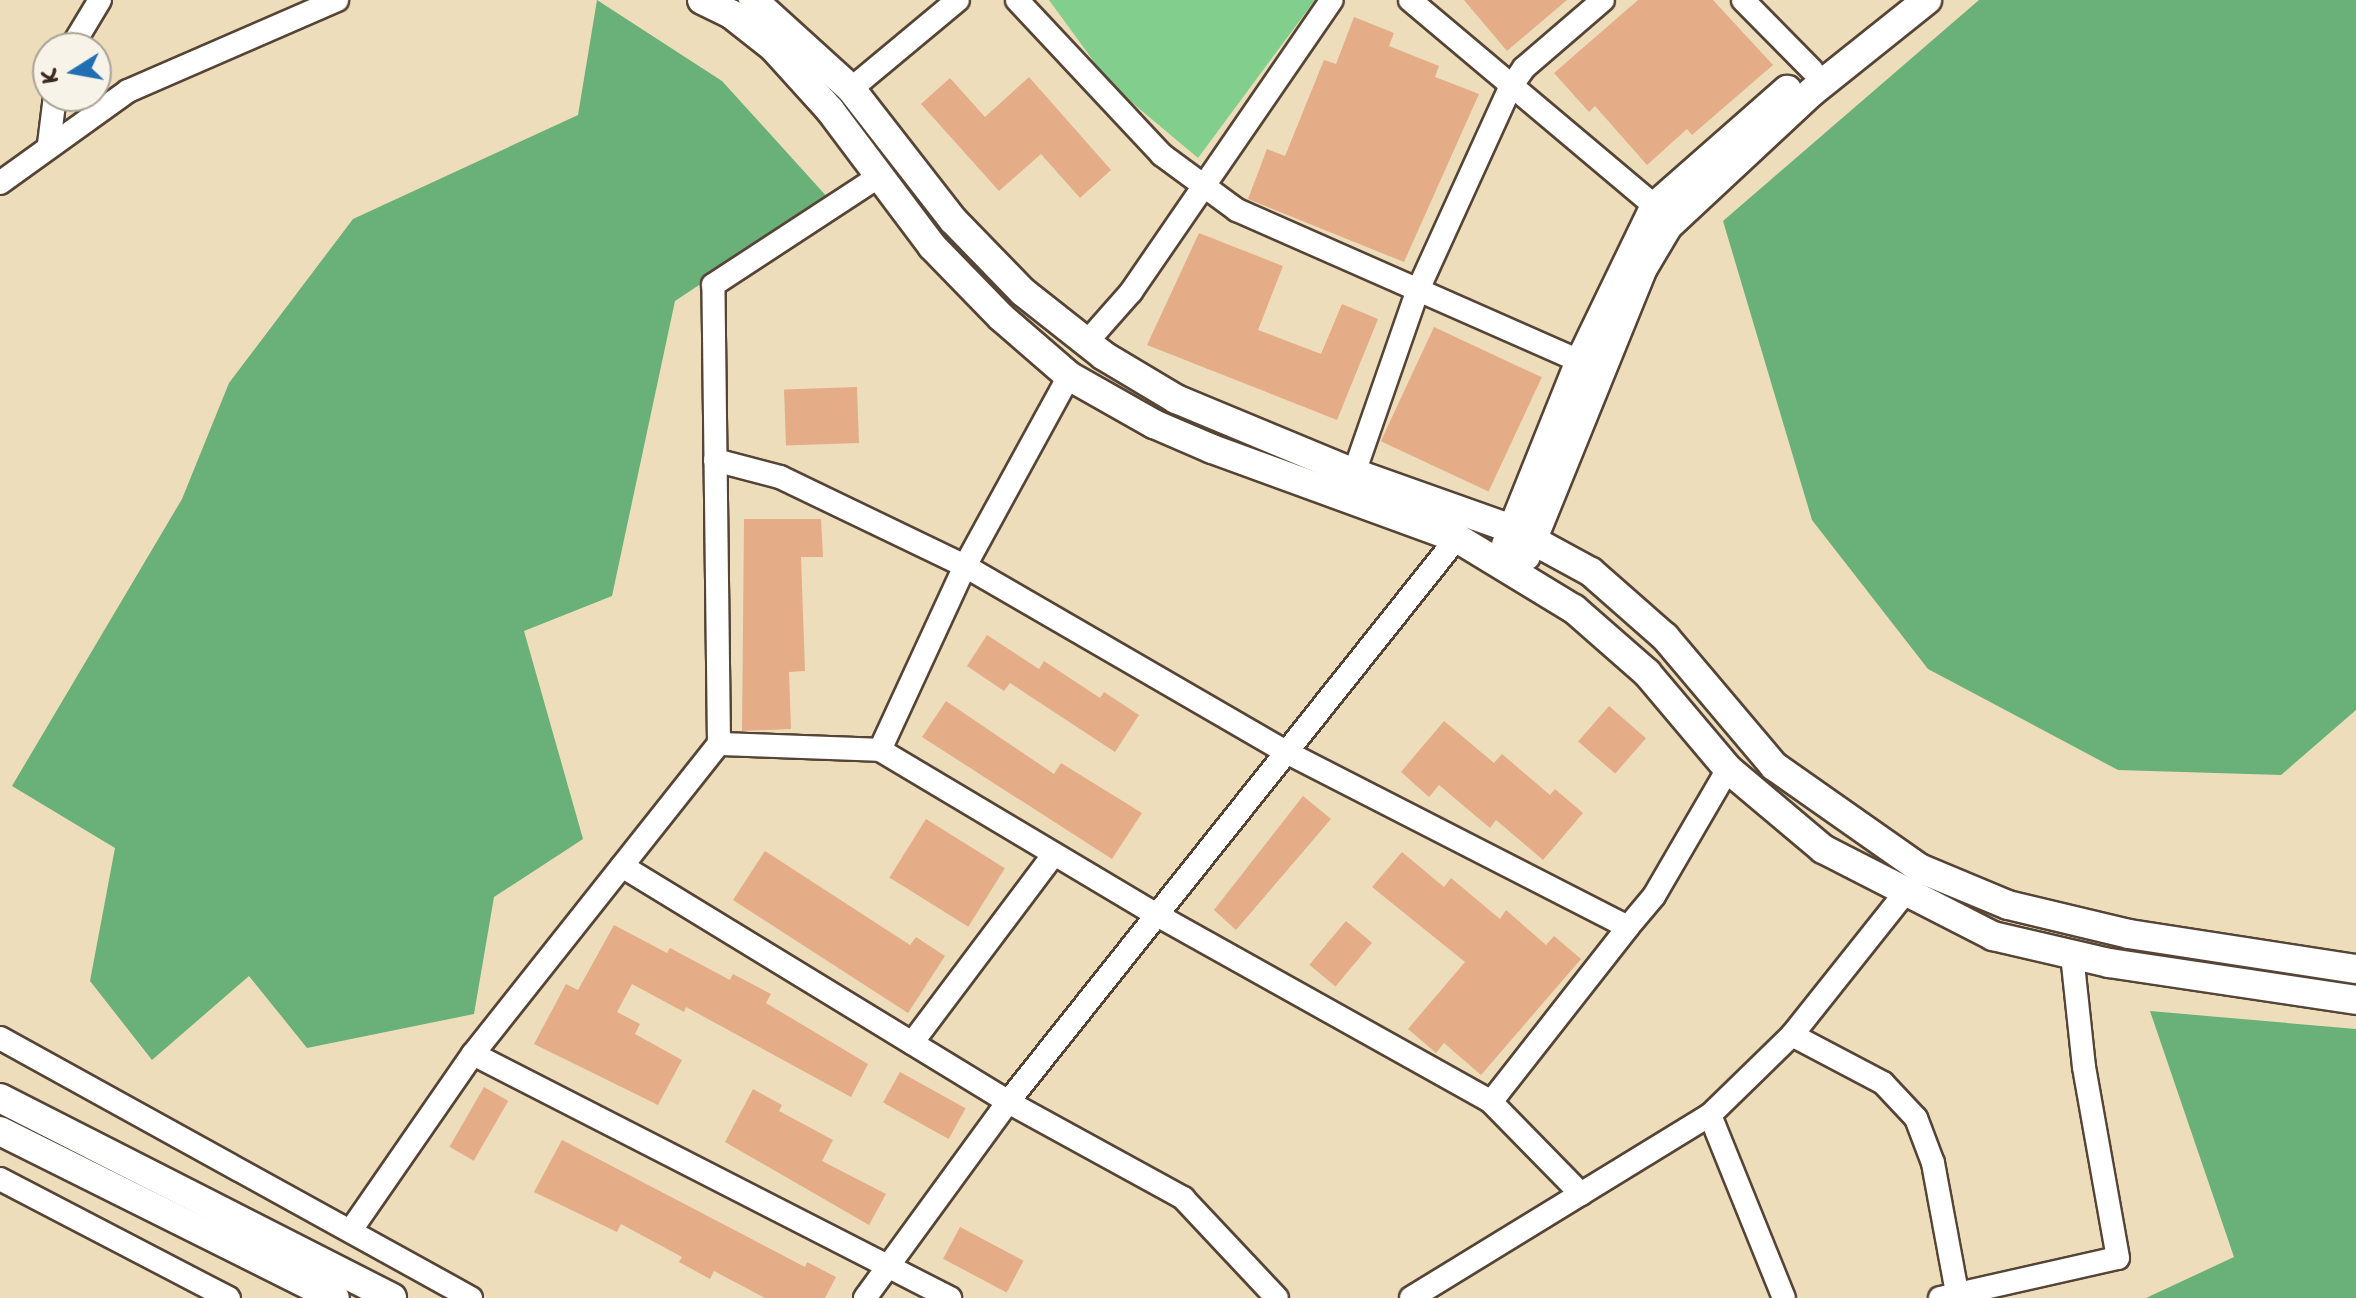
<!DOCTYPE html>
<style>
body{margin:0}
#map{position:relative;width:2356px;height:1298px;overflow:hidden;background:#edddbb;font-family:"Shantell Sans",sans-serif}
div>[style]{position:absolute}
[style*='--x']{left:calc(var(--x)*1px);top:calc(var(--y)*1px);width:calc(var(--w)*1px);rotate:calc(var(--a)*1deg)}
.green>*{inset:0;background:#82ce8c}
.forest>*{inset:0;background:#69b178}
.building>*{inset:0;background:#e4ad87;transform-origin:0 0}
.roads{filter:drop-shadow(2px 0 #564536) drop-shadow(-2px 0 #564536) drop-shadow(0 2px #564536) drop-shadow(0 -2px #564536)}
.minor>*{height:22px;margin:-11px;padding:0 11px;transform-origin:11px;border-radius:11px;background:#fff}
.tertiary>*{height:28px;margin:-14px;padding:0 14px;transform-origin:14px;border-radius:14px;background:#fff}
span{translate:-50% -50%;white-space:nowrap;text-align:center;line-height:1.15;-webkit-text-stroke:6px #f7f3e8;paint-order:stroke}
.north{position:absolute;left:32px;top:32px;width:80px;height:80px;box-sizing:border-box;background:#f7f3e8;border:2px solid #aca397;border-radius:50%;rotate:259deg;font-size:22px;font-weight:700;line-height:32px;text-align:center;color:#3b2a1e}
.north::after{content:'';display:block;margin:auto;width:28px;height:36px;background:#1f6fb2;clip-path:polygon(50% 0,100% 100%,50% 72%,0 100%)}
</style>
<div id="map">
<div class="green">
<div style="clip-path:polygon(1049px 0,1315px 0,1198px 158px,1111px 85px)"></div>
</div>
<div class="forest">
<div style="clip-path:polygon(597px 0,722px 81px,829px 199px,675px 301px,612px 596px,524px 631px,583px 839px,494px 897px,474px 1014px,307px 1048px,249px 976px,152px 1060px,90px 981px,115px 848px,12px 786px,182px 499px,229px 383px,353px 219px,578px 115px)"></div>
<div style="clip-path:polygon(1979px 0,2356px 0,2356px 710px,2281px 775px,2118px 770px,1928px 669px,1812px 520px,1723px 221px)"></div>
<div style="clip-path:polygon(2150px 1011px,2356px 1029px,2356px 1298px,2146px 1298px,2234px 1257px)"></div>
</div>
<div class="building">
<div style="clip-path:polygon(1464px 0,1567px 0,1507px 51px)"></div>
<div style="clip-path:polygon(1638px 0,1713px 0,1773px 65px,1692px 135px,1687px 129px,1647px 165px,1595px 106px,1589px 112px,1554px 73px)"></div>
<div style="clip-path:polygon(1354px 17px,1394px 33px,1389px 46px,1439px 66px,1435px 77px,1479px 94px,1404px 262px,1248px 199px,1267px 149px,1285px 156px,1324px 60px,1336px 64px)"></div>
<div style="clip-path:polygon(1029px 77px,1111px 170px,1080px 198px,1041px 154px,999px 191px,921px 104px,950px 78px,985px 117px)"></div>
<div style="clip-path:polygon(1199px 233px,1283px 266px,1258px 330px,1321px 354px,1342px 304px,1378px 319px,1337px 420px,1147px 345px)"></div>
<div style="left:1434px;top:327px;width:119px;height:126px;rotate:25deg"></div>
<div style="left:857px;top:387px;width:56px;height:73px;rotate:88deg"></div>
<div style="clip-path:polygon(744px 519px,821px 519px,823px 557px,801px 557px,805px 671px,789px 672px,791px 729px,742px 731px)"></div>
<div style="clip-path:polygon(987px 635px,1039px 669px,1044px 661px,1100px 698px,1104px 692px,1139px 715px,1115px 752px,1010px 683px,1004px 691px,967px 666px)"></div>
<div style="clip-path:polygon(946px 701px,1054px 774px,1061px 763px,1142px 813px,1112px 859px,922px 737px)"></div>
<div style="left:1609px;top:706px;width:49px;height:47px;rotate:41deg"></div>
<div style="clip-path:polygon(1444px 721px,1494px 763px,1502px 754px,1550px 795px,1555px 789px,1583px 813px,1543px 860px,1496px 820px,1490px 828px,1439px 785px,1429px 797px,1401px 772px)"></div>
<div style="clip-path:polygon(1303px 796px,1331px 819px,1236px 930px,1214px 910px)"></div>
<div style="left:926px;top:819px;width:93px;height:69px;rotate:32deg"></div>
<div style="clip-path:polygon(765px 851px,910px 945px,916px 937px,945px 956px,908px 1013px,733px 900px)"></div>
<div style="clip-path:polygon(1402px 852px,1444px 887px,1451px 878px,1500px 919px,1506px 910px,1546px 945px,1554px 936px,1581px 959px,1481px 1075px,1444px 1043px,1436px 1053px,1408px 1029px,1465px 962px,1372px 887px)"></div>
<div style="left:1346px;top:921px;width:34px;height:57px;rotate:40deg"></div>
<div style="clip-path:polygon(614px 925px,667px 953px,670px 948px,730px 980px,733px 974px,771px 994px,766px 1003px,868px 1064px,851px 1097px,686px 1007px,684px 1012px,632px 984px,617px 1012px,640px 1024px,635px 1034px,682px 1060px,658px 1105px,534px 1044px,566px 984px,578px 990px)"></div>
<div style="left:900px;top:1072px;width:75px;height:35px;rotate:29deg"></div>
<div style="left:484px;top:1087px;width:28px;height:69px;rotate:30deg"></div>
<div style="clip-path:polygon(753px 1089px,782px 1105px,779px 1111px,833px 1140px,822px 1161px,886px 1194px,869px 1225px,725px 1142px)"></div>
<div style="clip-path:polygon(562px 1140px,805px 1267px,807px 1262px,836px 1277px,825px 1298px,765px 1298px,714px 1271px,710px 1279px,679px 1262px,682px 1257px,621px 1224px,617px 1232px,534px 1192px)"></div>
<div style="left:960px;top:1227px;width:72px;height:36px;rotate:28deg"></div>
</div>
<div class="roads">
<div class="minor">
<div style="--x:1017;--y:0;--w:212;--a:46.9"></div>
<div style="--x:1162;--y:155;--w:93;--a:36.3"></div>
<div style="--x:1237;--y:210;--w:375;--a:23.8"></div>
<div style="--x:1410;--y:0;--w:320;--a:40.1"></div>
<div style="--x:1743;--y:0;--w:98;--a:45.4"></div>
<div style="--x:71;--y:48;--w:56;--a:-58.9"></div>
<div style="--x:851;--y:89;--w:139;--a:-39.8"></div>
<div style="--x:49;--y:144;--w:48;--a:-82.9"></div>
<div style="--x:0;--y:183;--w:158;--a:-35.7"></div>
<div style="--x:128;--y:91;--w:228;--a:-23.5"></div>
<div style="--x:1086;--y:343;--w:68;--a:-48.6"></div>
<div style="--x:1131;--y:292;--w:354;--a:-55.5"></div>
<div style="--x:715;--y:460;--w:67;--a:14.7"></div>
<div style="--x:780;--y:477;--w:205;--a:25.7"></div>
<div style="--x:965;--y:566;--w:371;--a:30.1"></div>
<div style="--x:1286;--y:752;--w:384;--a:27.1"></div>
<div style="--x:1628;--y:927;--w:40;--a:-50"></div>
<div style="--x:1654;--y:896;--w:147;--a:-59.8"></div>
<div style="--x:1354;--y:473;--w:192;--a:-70.8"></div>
<div style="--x:1417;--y:292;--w:224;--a:-65.5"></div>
<div style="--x:1510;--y:88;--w:24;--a:-55"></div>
<div style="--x:1524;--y:68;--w:104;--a:-40.7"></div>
<div style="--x:719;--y:744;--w:161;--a:2.1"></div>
<div style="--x:880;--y:750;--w:322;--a:30.8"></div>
<div style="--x:1157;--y:915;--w:383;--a:29.2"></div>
<div style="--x:1491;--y:1102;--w:129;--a:45.6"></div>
<div style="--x:880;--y:750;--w:203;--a:-65.2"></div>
<div style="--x:965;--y:566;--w:217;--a:-61.3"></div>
<div style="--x:622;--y:866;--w:452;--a:31.4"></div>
<div style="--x:1008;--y:1102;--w:200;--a:28.7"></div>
<div style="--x:1183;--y:1198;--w:137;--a:46.8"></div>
<div style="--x:1792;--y:1035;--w:103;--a:27.8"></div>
<div style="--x:1883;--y:1083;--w:48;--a:46.7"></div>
<div style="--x:1916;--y:1118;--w:48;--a:69.3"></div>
<div style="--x:1933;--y:1163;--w:131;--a:79.5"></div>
<div style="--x:0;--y:1038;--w:538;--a:28.9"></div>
<div style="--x:912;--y:1043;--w:236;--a:-53.1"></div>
<div style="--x:473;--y:1054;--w:536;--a:27.09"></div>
<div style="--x:1491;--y:1102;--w:222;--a:-51.9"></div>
<div style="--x:1710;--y:1115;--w:197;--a:68"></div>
<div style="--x:0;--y:1179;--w:258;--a:27.5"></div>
<div style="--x:351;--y:1230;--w:214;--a:-55.3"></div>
<div style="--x:473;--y:1054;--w:396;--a:-51.6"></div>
<div style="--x:719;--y:744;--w:459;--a:-90.7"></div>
<div style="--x:713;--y:285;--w:201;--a:-33.2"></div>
<div style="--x:865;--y:1298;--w:243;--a:-53.9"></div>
<div style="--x:1008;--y:1102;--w:721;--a:-51.48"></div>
<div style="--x:1411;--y:1298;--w:351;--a:-31.5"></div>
<div style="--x:1710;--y:1115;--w:115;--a:-44.3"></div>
<div style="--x:1792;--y:1035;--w:181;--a:-51.5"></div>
<div style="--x:1940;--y:1298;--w:182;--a:-12.7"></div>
<div style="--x:2118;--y:1258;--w:194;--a:-100.1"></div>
<div style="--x:2084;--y:1067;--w:114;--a:-96.1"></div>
</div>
<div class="tertiary">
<div style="--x:702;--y:0;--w:32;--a:26"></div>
<div style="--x:731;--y:14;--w:55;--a:38.3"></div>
<div style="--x:774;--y:48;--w:84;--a:47.9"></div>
<div style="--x:830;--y:110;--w:170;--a:53.1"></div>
<div style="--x:932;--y:246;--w:99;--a:45.8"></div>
<div style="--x:1001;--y:317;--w:90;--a:40.9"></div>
<div style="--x:1069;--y:376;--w:98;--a:29.5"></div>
<div style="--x:1154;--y:424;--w:63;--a:23.3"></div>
<div style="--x:1212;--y:449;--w:261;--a:20"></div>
<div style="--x:1457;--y:538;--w:137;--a:31.3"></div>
<div style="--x:1574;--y:609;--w:97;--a:41.2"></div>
<div style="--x:1647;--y:673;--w:126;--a:49.8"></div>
<div style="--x:1728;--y:769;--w:124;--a:40.1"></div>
<div style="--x:1823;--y:849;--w:191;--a:27.1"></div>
<div style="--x:1993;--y:936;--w:119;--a:13.1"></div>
<div style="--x:2109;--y:963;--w:250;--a:8.5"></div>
<div style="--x:753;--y:0;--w:132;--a:42.2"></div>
<div style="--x:851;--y:89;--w:166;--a:52.1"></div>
<div style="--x:953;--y:220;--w:100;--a:45.8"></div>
<div style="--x:1023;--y:292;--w:103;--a:38.3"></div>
<div style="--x:1104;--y:356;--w:84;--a:30.8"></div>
<div style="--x:1176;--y:399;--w:193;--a:22.6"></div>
<div style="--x:1354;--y:473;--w:168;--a:19.5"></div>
<div style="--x:1512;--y:529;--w:90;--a:28.6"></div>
<div style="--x:1591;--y:572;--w:98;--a:41.3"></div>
<div style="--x:1665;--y:637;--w:169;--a:49.8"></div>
<div style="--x:1774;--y:766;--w:177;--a:35.1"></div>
<div style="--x:1919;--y:868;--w:96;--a:22.6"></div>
<div style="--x:2008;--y:905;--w:124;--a:13.5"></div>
<div style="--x:2129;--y:934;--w:230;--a:8.8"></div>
<div style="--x:1506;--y:545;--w:198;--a:-68.1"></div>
<div style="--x:1580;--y:361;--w:172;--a:-64.2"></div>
<div style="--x:1655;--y:206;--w:176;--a:-41.3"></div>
<div style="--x:1526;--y:556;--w:311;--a:-67.9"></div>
<div style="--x:1643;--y:268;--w:49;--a:-59.2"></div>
<div style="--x:1668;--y:226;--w:198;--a:-43"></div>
<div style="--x:1813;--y:91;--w:146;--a:-38.6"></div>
<div style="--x:0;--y:1098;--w:440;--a:27"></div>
<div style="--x:0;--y:1131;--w:374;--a:26.5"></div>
</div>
</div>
<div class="north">K</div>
</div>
